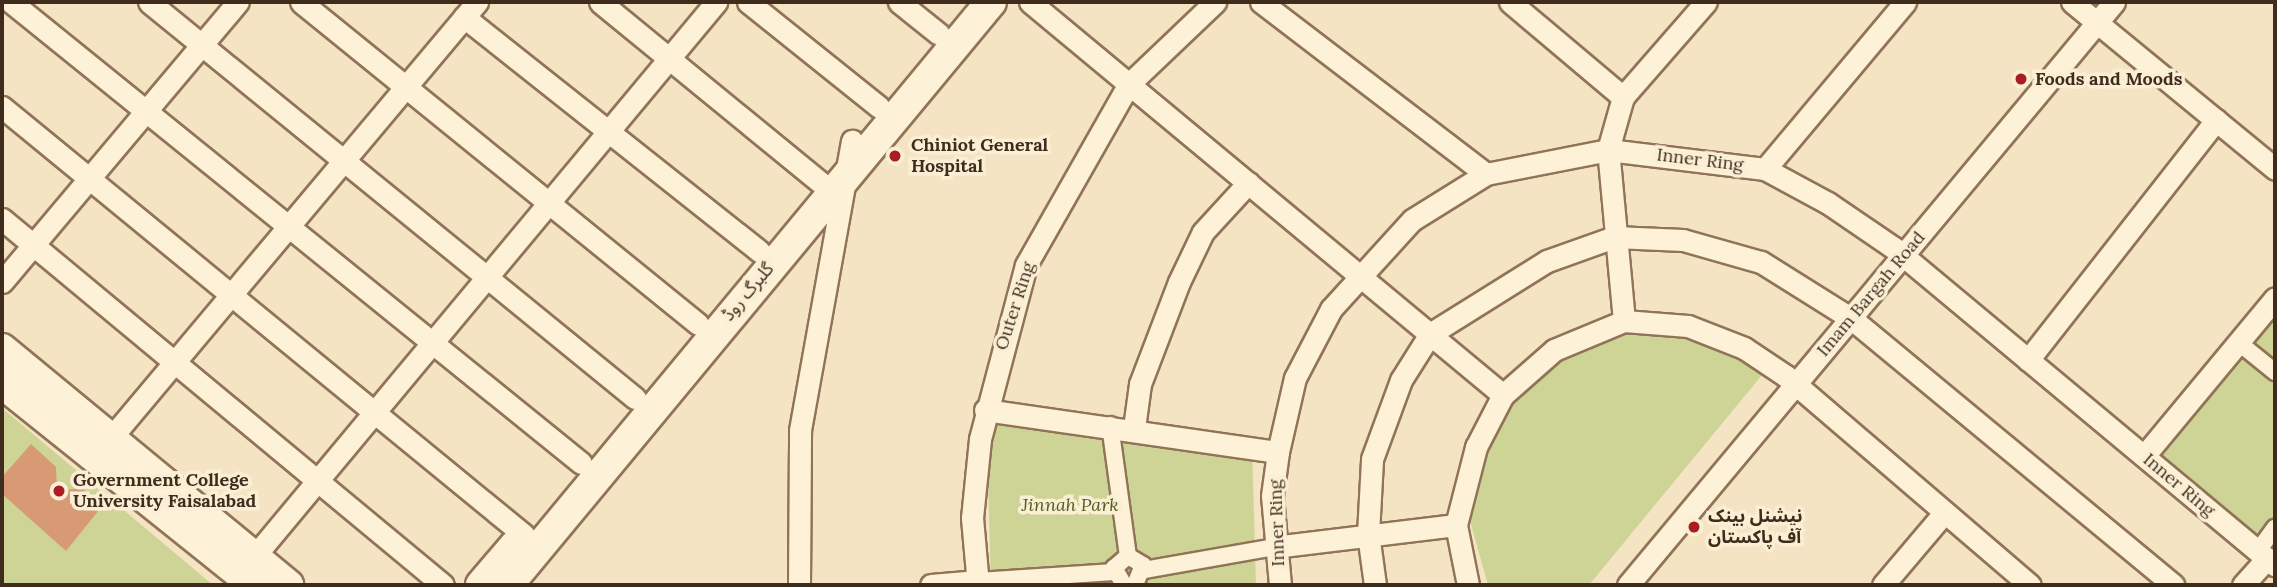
<!DOCTYPE html>
<meta charset="utf-8">
<style>
body{margin:0}
#map{position:relative;width:2277px;height:587px;overflow:hidden;background:#f4e4c3;font-family:Lora,"Noto Sans Arabic",serif}
div>[style]{position:absolute}
[style*='--x']{left:calc(var(--x)*1px);top:calc(var(--y)*1px);width:calc(var(--w)*1px);rotate:calc(var(--a)*1deg)}
.green>*{inset:0;background:#ced495}
.building>*{inset:0;background:#d79a74}
.roads{filter:drop-shadow(2px 0 #917457) drop-shadow(-2px 0 #917457) drop-shadow(0 2px #917457) drop-shadow(0 -2px #917457)}
.pedestrian>*{height:16px;margin:-8px;padding:0 8px;transform-origin:8px;border-radius:8px;background:#fdf1d8}
.minor>*{height:21px;margin:-10.5px;padding:0 10.5px;transform-origin:10.5px;border-radius:10.5px;background:#fdf1d8}
.secondary>*{height:30px;margin:-15px;padding:0 15px;transform-origin:15px;border-radius:15px;background:#fdf1d8}
.dots>*{width:19px;height:19px;translate:-50% -50%;box-sizing:border-box;border:4px solid #faeed4;border-radius:50%}
span{translate:-50% -50%;white-space:nowrap;text-align:center;line-height:1.15;-webkit-text-stroke:7px #faeed4;paint-order:stroke}
.poi-label{font-size:18px;color:#3f2c1d;font-weight:700}
.left{translate:0 -50%;text-align:left}
.street-label{font-size:18px;color:#3f2c1d}
.park-label{font-size:18px;color:#505e20;font-style:italic}
.frame{position:absolute;inset:0;border:4px solid #3f2c1d;pointer-events:none}
</style>
<div id="map">
<div class="green">
<div style="clip-path:polygon(2275px 304px,2275px 553px,2154px 453px)"></div>
<div style="clip-path:polygon(1659px 330px,1719px 344px,1762px 375px,1589px 585px,1488px 585px,1470px 521px,1471px 487px,1505px 406px,1554px 356px,1625px 331px)"></div>
<div style="clip-path:polygon(2px 408px,213px 585px,2px 585px)"></div>
<div style="clip-path:polygon(996px 415px,1252px 446px,1256px 585px,991px 585px,988px 475px)"></div>
</div>
<div class="building">
<div style="clip-path:polygon(31px 444px,56px 467px,57px 491px,81px 488px,103px 505px,66px 551px,2px 494px,2px 477px)"></div>
</div>
<div class="roads">
<div class="pedestrian">
<div style="--x:2238;--y:342;--w:48;--a:39"></div>
<div style="--x:1110;--y:425;--w:132;--a:82.2"></div>
<div style="--x:2258;--y:551;--w:29;--a:-54"></div>
<div style="--x:1144;--y:570;--w:132;--a:-10"></div>
<div style="--x:978;--y:581;--w:136;--a:-3.8"></div>
<div style="--x:1124;--y:585;--w:20;--a:-120"></div>
<div style="--x:1114;--y:568;--w:18;--a:-41"></div>
<div style="--x:1128;--y:556;--w:17;--a:31"></div>
<div style="--x:1143;--y:565;--w:22;--a:112"></div>
</div>
<div class="minor">
<div style="--x:11;--y:2;--w:733;--a:38.96"></div>
<div style="--x:149;--y:2;--w:627;--a:39.17"></div>
<div style="--x:301;--y:2;--w:511;--a:39.04"></div>
<div style="--x:600;--y:2;--w:284;--a:39.3"></div>
<div style="--x:748;--y:2;--w:168;--a:38.7"></div>
<div style="--x:899;--y:2;--w:51;--a:38.7"></div>
<div style="--x:1030;--y:2;--w:615;--a:39.72"></div>
<div style="--x:1261;--y:2;--w:283;--a:37.4"></div>
<div style="--x:1510;--y:2;--w:148;--a:40.1"></div>
<div style="--x:2072;--y:2;--w:263;--a:39.4"></div>
<div style="--x:464;--y:17;--w:377;--a:38.4"></div>
<div style="--x:2;--y:107;--w:675;--a:39.35"></div>
<div style="--x:1765;--y:169;--w:218;--a:-50"></div>
<div style="--x:2;--y:219;--w:573;--a:39.69"></div>
<div style="--x:2;--y:282;--w:366;--a:-49.9"></div>
<div style="--x:1624;--y:321;--w:172;--a:-95.3"></div>
<div style="--x:1608;--y:150;--w:55;--a:-74.2"></div>
<div style="--x:1623;--y:97;--w:126;--a:-48.9"></div>
<div style="--x:2028;--y:360;--w:305;--a:-51.9"></div>
<div style="--x:985;--y:410;--w:296;--a:8.2"></div>
<div style="--x:1134;--y:428;--w:44;--a:-82.2"></div>
<div style="--x:1140;--y:384;--w:109;--a:-69.1"></div>
<div style="--x:1179;--y:282;--w:55;--a:-64.4"></div>
<div style="--x:1203;--y:232;--w:67;--a:-47.4"></div>
<div style="--x:110;--y:439;--w:571;--a:-49.98"></div>
<div style="--x:2144;--y:456;--w:205;--a:-50.3"></div>
<div style="--x:1274;--y:547;--w:183;--a:-6.9"></div>
<div style="--x:253;--y:558;--w:724;--a:-50.21"></div>
<div style="--x:799;--y:585;--w:155;--a:-89.6"></div>
<div style="--x:800;--y:430;--w:294;--a:-79.8"></div>
<div style="--x:931;--y:585;--w:47;--a:-4.9"></div>
<div style="--x:978;--y:585;--w:67;--a:-95.1"></div>
<div style="--x:972;--y:518;--w:79;--a:-84.2"></div>
<div style="--x:980;--y:439;--w:180;--a:-75.2"></div>
<div style="--x:1026;--y:265;--w:208;--a:-60.4"></div>
<div style="--x:1129;--y:84;--w:119;--a:-43.6"></div>
<div style="--x:1280;--y:585;--w:89;--a:-95.1"></div>
<div style="--x:1272;--y:496;--w:44;--a:-82.2"></div>
<div style="--x:1278;--y:452;--w:76;--a:-77.1"></div>
<div style="--x:1295;--y:378;--w:78;--a:-62.4"></div>
<div style="--x:1331;--y:309;--w:120;--a:-47.7"></div>
<div style="--x:1412;--y:220;--w:87;--a:-31.9"></div>
<div style="--x:1486;--y:174;--w:124;--a:-11.1"></div>
<div style="--x:1608;--y:150;--w:158;--a:6.9"></div>
<div style="--x:1765;--y:169;--w:72;--a:28.4"></div>
<div style="--x:1828;--y:203;--w:80;--a:34.3"></div>
<div style="--x:1894;--y:248;--w:496;--a:39.8"></div>
<div style="--x:1375;--y:585;--w:51;--a:-97.8"></div>
<div style="--x:1368;--y:534;--w:75;--a:-86.9"></div>
<div style="--x:1372;--y:459;--w:84;--a:-69.8"></div>
<div style="--x:1401;--y:380;--w:54;--a:-57.8"></div>
<div style="--x:1430;--y:334;--w:138;--a:-32"></div>
<div style="--x:1547;--y:261;--w:71;--a:-19.7"></div>
<div style="--x:1614;--y:237;--w:69;--a:2.5"></div>
<div style="--x:1683;--y:240;--w:81;--a:15.8"></div>
<div style="--x:1761;--y:262;--w:107;--a:32.1"></div>
<div style="--x:1852;--y:319;--w:417;--a:39.6"></div>
<div style="--x:1468;--y:585;--w:61;--a:-101.3"></div>
<div style="--x:1456;--y:525;--w:81;--a:-75.6"></div>
<div style="--x:1476;--y:447;--w:59;--a:-62.6"></div>
<div style="--x:1503;--y:395;--w:68;--a:-41.4"></div>
<div style="--x:1554;--y:350;--w:76;--a:-22.5"></div>
<div style="--x:1624;--y:321;--w:64;--a:4.5"></div>
<div style="--x:1688;--y:326;--w:60;--a:21.4"></div>
<div style="--x:1744;--y:348;--w:50;--a:33.7"></div>
<div style="--x:1786;--y:376;--w:321;--a:40.6"></div>
<div style="--x:1628;--y:585;--w:759;--a:-50.18"></div>
<div style="--x:1883;--y:585;--w:94;--a:-49.7"></div>
<div style="--x:2243;--y:585;--w:36;--a:-48"></div>
</div>
<div class="secondary">
<div style="--x:2;--y:349;--w:371;--a:39.5"></div>
<div style="--x:2;--y:383;--w:323;--a:38.7"></div>
<div style="--x:481;--y:585;--w:52;--a:-49.6"></div>
<div style="--x:508;--y:585;--w:757;--a:-50.36"></div>
</div>
</div>
<div class="dots">
<div style="left:2021px;top:79px;background:#a81e23"></div>
<div style="left:895px;top:156px;background:#a81e23"></div>
<div style="left:59px;top:491px;background:#a81e23"></div>
<div style="left:1694px;top:527px;background:#a81e23"></div>
</div>
<div class="poi-label">
<span class="left" style="left:2035px;top:79px">Foods and Moods</span>
<span class="left" style="left:911px;top:156px">Chiniot General<br>Hospital</span>
<span class="left" style="left:73px;top:491px">Government College<br>University Faisalabad</span>
<span class="left" style="left:1708px;top:527px">نیشنل بینک<br>آف پاکستان</span>
</div>
<div class="street-label">
<span style="left:1700px;top:160px;rotate:7deg">Inner Ring</span>
<span style="left:748px;top:292px;rotate:-50deg">گلبرگ روڈ</span>
<span style="left:1871px;top:294px;rotate:-50deg">Imam Bargah Road</span>
<span style="left:1015px;top:306px;rotate:-72deg">Outer Ring</span>
<span style="left:2179px;top:485px;rotate:40deg">Inner Ring</span>
<span style="left:1277px;top:523px;rotate:-92deg">Inner Ring</span>
</div>
<div class="park-label">
<span style="left:1070px;top:505px">Jinnah Park</span>
</div>
<div class="frame"></div>
</div>
